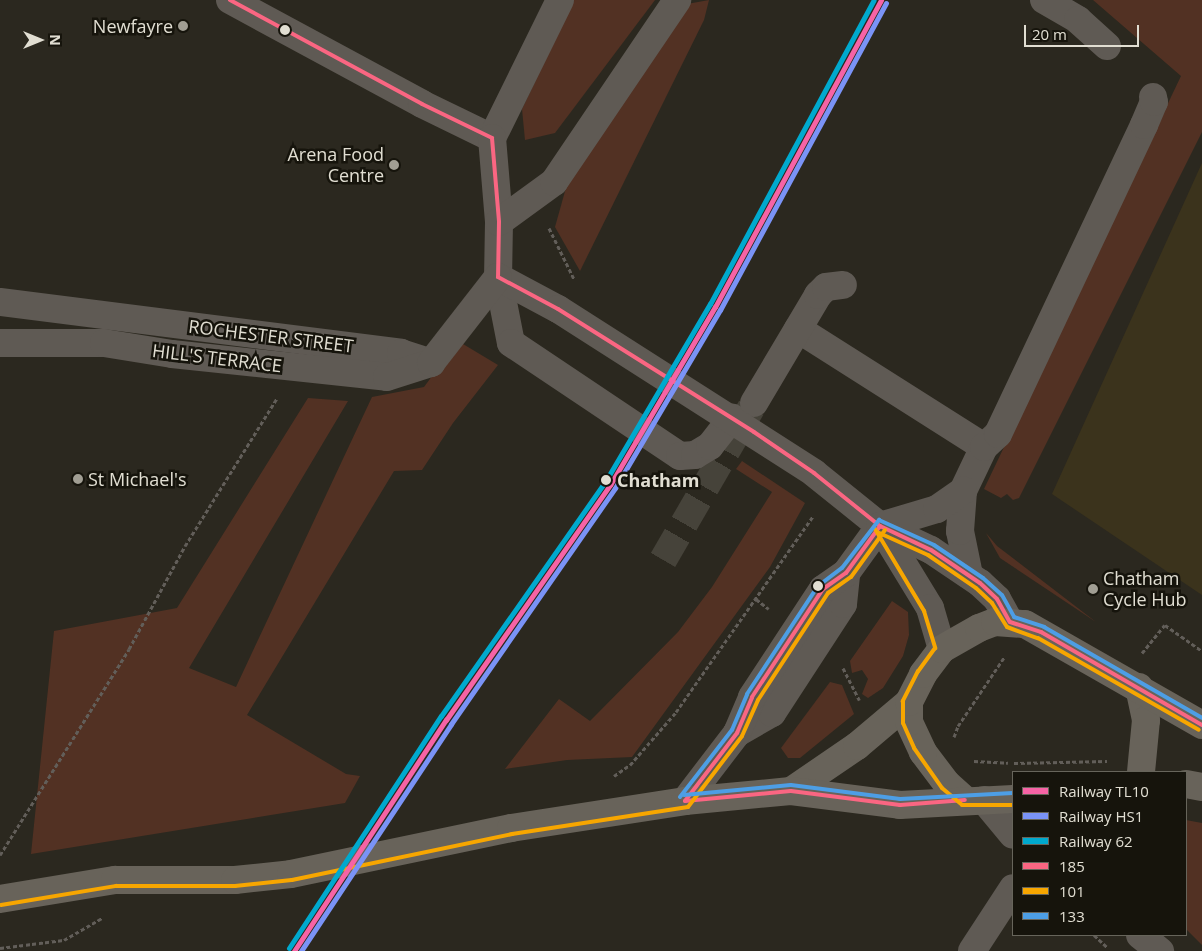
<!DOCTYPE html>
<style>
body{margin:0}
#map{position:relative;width:1202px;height:951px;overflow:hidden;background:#2b281f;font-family:"Open Sans",sans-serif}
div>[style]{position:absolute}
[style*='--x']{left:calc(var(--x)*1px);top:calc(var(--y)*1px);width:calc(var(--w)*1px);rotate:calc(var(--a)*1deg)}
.built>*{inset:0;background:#3b331c}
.green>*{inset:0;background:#523123}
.minor-tunnel>*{height:28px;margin-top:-14px;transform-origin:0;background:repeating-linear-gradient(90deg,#46433a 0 28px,transparent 0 42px)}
.path>*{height:3px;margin-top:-1.5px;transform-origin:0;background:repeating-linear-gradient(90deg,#625e59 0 4px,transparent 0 6.5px)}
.minor>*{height:28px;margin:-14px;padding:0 14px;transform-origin:14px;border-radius:14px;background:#5f5a54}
.major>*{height:28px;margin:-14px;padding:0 14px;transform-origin:14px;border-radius:14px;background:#68635a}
.minor-bridge>*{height:28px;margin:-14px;padding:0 14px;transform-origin:14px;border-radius:14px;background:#5f5a54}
.bus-1>*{height:4px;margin:-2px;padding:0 2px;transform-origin:2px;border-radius:2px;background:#fa6682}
.bus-2>*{height:4px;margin:-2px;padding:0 2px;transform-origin:2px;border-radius:2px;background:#f7a600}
.bus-3>*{height:4px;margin:-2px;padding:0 2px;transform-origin:2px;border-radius:2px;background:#4d9ee5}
.rail-1>*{height:5px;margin:-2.5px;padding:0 2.5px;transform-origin:2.5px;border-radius:2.5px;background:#f663a5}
.rail-2>*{height:5px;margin:-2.5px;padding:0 2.5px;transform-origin:2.5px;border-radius:2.5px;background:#7a93f6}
.rail-3>*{height:5px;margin:-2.5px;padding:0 2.5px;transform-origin:2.5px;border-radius:2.5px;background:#00a9ce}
.dots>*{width:14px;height:14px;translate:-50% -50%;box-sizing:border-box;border:2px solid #16140c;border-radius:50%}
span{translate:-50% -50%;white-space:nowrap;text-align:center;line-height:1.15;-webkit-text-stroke:5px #16140c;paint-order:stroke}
.poi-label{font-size:18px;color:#e1ded2}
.right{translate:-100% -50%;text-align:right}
.left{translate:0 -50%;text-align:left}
.street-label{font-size:18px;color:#e1ded2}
.stop-label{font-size:18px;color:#e1ded2;font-weight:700}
.legend{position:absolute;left:1012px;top:771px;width:175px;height:165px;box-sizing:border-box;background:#16140c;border:1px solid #67655b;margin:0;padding:6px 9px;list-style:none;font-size:15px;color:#e1ded2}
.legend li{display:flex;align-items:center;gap:10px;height:25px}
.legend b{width:25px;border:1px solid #67655b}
.north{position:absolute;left:15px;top:15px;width:50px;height:50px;-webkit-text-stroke:4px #16140c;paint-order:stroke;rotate:90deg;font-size:14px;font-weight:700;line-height:20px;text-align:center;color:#e1ded2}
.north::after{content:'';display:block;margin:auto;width:18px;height:22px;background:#e1ded2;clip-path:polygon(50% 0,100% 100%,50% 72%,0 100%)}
.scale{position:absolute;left:1024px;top:25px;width:115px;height:22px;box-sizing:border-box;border:2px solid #e1ded2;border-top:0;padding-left:6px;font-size:15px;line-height:18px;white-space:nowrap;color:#e1ded2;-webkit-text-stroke:4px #16140c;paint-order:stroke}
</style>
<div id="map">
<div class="built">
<div style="clip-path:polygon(1202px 163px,1202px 595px,1052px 494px)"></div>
</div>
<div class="green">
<div style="clip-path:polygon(574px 0,655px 0,555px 133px,525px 140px,522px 109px)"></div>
<div style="clip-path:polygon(709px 0,704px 20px,580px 271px,555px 227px,569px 177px,687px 4px)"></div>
<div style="clip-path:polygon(1093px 0,1202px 0,1202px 132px,1019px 498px,1013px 500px,1007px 494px,1001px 498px,984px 489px,1181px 76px)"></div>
<div style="clip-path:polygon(458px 341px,498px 365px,453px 423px,422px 470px,394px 471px,247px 715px,346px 774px,360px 776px,345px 803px,31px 854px,54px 631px,177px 608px,308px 398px,348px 401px,189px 668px,236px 687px,372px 397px,424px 387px)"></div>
<div style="clip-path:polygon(742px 461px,805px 503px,770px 567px,632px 757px,567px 760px,505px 769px,559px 699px,590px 721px,678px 632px,712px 587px,772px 492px,736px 469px)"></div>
<div style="clip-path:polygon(986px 533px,997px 546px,1096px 622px,1000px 558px)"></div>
<div style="clip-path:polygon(892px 601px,908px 612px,909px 635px,903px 656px,883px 688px,868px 698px,862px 694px,868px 679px,862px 670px,852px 673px,850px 661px)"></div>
<div style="clip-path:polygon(830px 682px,842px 685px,854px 714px,800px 758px,788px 758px,781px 748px)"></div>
<div style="clip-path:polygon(1186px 820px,1202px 823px,1202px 945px,1186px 929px)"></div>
</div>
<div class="minor-tunnel">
<div style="--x:663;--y:560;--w:176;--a:-59.9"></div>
</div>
<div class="path">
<div style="--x:549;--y:228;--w:57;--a:63.9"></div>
<div style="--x:756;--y:599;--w:16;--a:38"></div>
<div style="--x:1142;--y:653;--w:36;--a:-51"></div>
<div style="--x:1165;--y:625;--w:45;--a:35.1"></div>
<div style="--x:843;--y:668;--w:36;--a:63"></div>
<div style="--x:954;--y:737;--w:12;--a:-70"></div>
<div style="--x:958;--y:726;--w:84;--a:-56.1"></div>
<div style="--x:974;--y:761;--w:34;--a:3"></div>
<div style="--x:1014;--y:763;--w:93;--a:-1.2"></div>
<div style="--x:614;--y:776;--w:19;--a:-35"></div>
<div style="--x:630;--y:765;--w:70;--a:-49"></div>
<div style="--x:676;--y:712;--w:239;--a:-55"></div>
<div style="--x:0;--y:855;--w:243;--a:-57.9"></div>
<div style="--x:129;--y:649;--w:117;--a:-61.5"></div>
<div style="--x:185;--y:546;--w:174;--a:-58.1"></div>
<div style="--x:1094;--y:935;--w:19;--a:43"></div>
<div style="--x:0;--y:948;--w:64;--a:-7.1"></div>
<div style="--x:64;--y:940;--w:44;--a:-30.1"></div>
</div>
<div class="minor">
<div style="--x:230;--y:0;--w:218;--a:28.4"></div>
<div style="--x:422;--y:104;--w:78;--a:25.9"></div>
<div style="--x:560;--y:0;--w:154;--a:116.2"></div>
<div style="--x:492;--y:138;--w:84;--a:85.2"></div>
<div style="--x:499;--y:222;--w:55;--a:91"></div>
<div style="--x:498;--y:277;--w:67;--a:78.9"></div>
<div style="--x:511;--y:343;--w:203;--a:33.8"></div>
<div style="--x:680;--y:456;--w:15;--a:-4"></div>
<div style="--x:695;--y:455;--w:17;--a:-31"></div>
<div style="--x:710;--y:446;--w:36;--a:-52"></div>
<div style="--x:1044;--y:0;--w:39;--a:30"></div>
<div style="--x:1078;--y:20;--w:39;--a:42"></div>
<div style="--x:499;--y:222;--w:68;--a:-36"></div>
<div style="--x:554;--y:182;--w:220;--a:-55.9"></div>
<div style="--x:498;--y:277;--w:68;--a:28.1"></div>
<div style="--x:0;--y:302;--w:404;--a:7.2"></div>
<div style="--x:401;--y:353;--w:32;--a:18"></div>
<div style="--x:798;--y:329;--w:220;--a:32.4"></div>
<div style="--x:0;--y:343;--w:104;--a:0"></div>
<div style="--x:104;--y:343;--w:69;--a:9.2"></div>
<div style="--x:172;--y:354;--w:216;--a:6.1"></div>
<div style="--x:387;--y:377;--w:46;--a:-17.7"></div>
<div style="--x:431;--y:363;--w:109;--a:-52.1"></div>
<div style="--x:754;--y:403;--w:126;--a:-59.3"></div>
<div style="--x:818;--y:295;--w:11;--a:-45"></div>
<div style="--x:826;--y:287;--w:17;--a:-7"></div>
<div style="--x:814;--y:473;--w:85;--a:38.8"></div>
<div style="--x:880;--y:526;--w:56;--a:25.2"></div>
<div style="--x:931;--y:550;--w:59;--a:34"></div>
<div style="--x:980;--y:583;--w:23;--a:43"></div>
<div style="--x:997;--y:599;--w:26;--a:61"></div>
<div style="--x:880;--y:526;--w:96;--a:58.6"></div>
<div style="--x:930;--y:608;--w:43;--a:73.7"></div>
<div style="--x:969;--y:575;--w:45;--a:-101.6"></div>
<div style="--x:960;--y:531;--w:40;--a:-85.7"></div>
<div style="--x:963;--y:491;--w:49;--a:-64.5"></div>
<div style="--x:984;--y:447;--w:19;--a:-43"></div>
<div style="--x:998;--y:434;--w:342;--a:-64.7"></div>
<div style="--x:1144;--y:125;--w:25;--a:-67"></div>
<div style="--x:1154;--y:102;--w:5;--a:-101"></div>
<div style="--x:737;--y:733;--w:40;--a:-29.7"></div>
<div style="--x:772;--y:713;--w:130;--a:-56.9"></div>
<div style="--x:843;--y:604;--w:31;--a:-84"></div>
<div style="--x:984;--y:800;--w:45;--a:50.4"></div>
<div style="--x:685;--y:801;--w:86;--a:-52.6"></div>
<div style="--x:737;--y:733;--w:39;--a:-67"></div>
<div style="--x:752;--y:697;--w:129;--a:-56.7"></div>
<div style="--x:823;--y:589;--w:28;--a:-35"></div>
<div style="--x:846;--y:573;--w:58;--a:-54.1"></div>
<div style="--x:880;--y:526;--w:59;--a:-16.6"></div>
<div style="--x:937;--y:509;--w:32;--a:-35"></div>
<div style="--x:1140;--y:935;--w:26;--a:39"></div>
<div style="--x:972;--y:951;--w:75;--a:-56.9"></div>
</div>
<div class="major">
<div style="--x:1139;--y:687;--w:34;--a:78"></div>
<div style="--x:1146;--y:720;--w:52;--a:95.5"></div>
<div style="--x:1186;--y:784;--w:16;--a:11"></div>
<div style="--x:791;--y:791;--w:80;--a:-34.3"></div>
<div style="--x:857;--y:746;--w:68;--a:-40.2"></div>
<div style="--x:965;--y:800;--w:24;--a:-138"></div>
<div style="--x:947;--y:784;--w:40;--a:-127"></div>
<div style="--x:923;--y:752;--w:33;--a:-115"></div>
<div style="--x:909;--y:722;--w:20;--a:-90"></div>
<div style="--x:909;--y:702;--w:31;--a:-63"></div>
<div style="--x:923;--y:674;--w:31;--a:-53"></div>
<div style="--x:942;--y:649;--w:43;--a:-29.6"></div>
<div style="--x:979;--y:628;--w:17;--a:-21"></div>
<div style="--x:995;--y:622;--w:30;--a:4"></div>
<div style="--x:1025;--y:624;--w:204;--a:29.7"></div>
<div style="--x:0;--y:899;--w:117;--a:-9.4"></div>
<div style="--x:115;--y:880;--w:120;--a:0"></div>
<div style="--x:235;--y:880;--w:56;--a:-6.1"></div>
<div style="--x:291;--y:874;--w:225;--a:-11.8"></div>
<div style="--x:511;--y:828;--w:176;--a:-8.8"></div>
<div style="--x:685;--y:801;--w:106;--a:-5.4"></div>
<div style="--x:791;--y:791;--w:110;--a:7.3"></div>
<div style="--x:900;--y:805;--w:113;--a:-3"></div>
</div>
<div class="minor-bridge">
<div style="--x:558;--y:309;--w:304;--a:32.6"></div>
</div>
<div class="bus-1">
<div style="--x:230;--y:0;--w:218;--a:28.4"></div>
<div style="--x:422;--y:104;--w:78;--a:25.9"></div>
<div style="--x:492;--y:138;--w:84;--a:85.2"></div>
<div style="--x:499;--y:222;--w:55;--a:91"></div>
<div style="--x:498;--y:277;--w:68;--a:28.1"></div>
<div style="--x:558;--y:309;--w:231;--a:32.1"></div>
<div style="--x:754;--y:432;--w:73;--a:34.3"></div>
<div style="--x:814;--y:473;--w:85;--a:38.8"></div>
<div style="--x:880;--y:526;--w:56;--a:25.2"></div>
<div style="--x:931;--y:550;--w:59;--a:34"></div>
<div style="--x:980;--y:583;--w:23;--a:43"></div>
<div style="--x:997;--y:599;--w:26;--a:61"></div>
<div style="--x:1010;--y:622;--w:33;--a:18"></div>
<div style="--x:1041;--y:632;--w:186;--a:30"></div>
<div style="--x:685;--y:801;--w:86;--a:-52.6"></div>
<div style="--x:737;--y:733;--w:39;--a:-67"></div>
<div style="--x:752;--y:697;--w:129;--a:-56.7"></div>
<div style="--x:823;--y:589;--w:28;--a:-35"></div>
<div style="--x:846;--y:573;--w:58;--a:-54.1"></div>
<div style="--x:685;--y:801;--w:106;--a:-5.4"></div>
<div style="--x:791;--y:791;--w:110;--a:7.3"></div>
<div style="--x:900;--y:805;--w:65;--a:-4.4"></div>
</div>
<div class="bus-2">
<div style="--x:875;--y:529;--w:96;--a:59.1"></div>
<div style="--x:924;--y:611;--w:39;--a:73"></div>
<div style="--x:935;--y:648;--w:29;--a:126"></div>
<div style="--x:918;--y:671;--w:34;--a:117"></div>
<div style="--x:903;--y:701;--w:22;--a:90"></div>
<div style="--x:903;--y:723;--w:27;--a:66"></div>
<div style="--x:914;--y:748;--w:49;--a:55"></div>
<div style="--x:942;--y:788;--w:26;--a:40"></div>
<div style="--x:962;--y:805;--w:51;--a:0"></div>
<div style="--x:877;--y:532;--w:56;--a:24.3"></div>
<div style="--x:928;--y:555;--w:58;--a:34.5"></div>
<div style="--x:976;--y:588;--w:22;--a:43"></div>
<div style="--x:992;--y:603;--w:28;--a:58"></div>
<div style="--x:1007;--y:627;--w:33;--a:20"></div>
<div style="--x:1038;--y:638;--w:185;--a:29.7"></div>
<div style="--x:1;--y:905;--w:117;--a:-9.4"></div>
<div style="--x:116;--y:886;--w:119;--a:0"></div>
<div style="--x:235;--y:886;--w:57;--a:-6"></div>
<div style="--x:292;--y:880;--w:225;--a:-11.8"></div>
<div style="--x:512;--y:834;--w:178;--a:-8.7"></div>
<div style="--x:688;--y:807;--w:89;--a:-52.7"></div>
<div style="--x:742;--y:736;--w:39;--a:-66"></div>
<div style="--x:758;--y:700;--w:128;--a:-56.8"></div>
<div style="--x:828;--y:593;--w:28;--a:-35"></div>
<div style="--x:851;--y:577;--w:58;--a:-54.1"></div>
</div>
<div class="bus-3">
<div style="--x:684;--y:795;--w:107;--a:-5.3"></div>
<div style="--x:791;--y:785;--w:110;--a:7.3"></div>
<div style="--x:900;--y:799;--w:113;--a:-3"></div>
<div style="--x:680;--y:797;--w:85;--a:-52.2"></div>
<div style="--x:732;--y:730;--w:39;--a:-67"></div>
<div style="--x:747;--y:694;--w:129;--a:-56.7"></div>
<div style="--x:818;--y:586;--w:30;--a:-37"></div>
<div style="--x:842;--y:568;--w:61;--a:-52.4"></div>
<div style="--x:879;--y:520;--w:60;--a:24.4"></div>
<div style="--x:934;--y:545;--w:59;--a:34"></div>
<div style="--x:983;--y:578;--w:25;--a:42"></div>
<div style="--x:1002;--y:595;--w:25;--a:61"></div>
<div style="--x:1014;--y:617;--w:32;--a:18"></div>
<div style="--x:1044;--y:627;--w:182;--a:29.9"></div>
</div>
<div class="rail-1">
<div style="--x:294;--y:951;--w:277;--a:-56.7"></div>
<div style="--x:446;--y:720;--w:287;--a:-55.1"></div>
<div style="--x:610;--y:485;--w:207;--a:-59.5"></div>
<div style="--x:715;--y:307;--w:349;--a:-61.6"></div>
</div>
<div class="rail-2">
<div style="--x:301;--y:951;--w:272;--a:-56.5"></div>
<div style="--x:451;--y:724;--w:287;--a:-55.2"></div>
<div style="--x:615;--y:488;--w:207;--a:-59.5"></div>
<div style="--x:720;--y:310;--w:349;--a:-61.6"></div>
</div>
<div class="rail-3">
<div style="--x:289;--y:948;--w:277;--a:-56.8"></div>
<div style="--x:441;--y:716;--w:286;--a:-55"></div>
<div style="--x:605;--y:482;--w:207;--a:-59.5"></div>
<div style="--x:710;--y:304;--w:345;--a:-61.7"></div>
</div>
<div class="dots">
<div style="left:183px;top:26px;background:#a19e93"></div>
<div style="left:285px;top:30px;background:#e1ded2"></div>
<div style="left:394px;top:165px;background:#a19e93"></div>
<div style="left:78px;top:479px;background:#a19e93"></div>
<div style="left:606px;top:480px;background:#e1ded2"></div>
<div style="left:818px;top:586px;background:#e1ded2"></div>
<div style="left:1093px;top:589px;background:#a19e93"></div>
</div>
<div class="poi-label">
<span class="right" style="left:173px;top:26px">Newfayre</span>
<span class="right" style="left:384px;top:165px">Arena Food<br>Centre</span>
<span class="left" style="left:88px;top:479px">St Michael's</span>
<span class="left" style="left:1103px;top:589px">Chatham<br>Cycle Hub</span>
</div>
<div class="street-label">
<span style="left:271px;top:336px;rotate:7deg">ROCHESTER STREET</span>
<span style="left:217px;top:358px;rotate:7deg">HILL'S TERRACE</span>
</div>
<div class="stop-label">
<span class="left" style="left:617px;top:480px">Chatham</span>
</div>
<ul class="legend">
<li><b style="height:6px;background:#f663a5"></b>Railway TL10</li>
<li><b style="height:6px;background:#7a93f6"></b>Railway HS1</li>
<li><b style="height:6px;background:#00a9ce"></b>Railway 62</li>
<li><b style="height:6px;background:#fa6682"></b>185</li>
<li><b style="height:6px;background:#f7a600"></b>101</li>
<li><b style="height:6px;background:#4d9ee5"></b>133</li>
</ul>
<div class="north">N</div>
<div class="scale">20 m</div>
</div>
